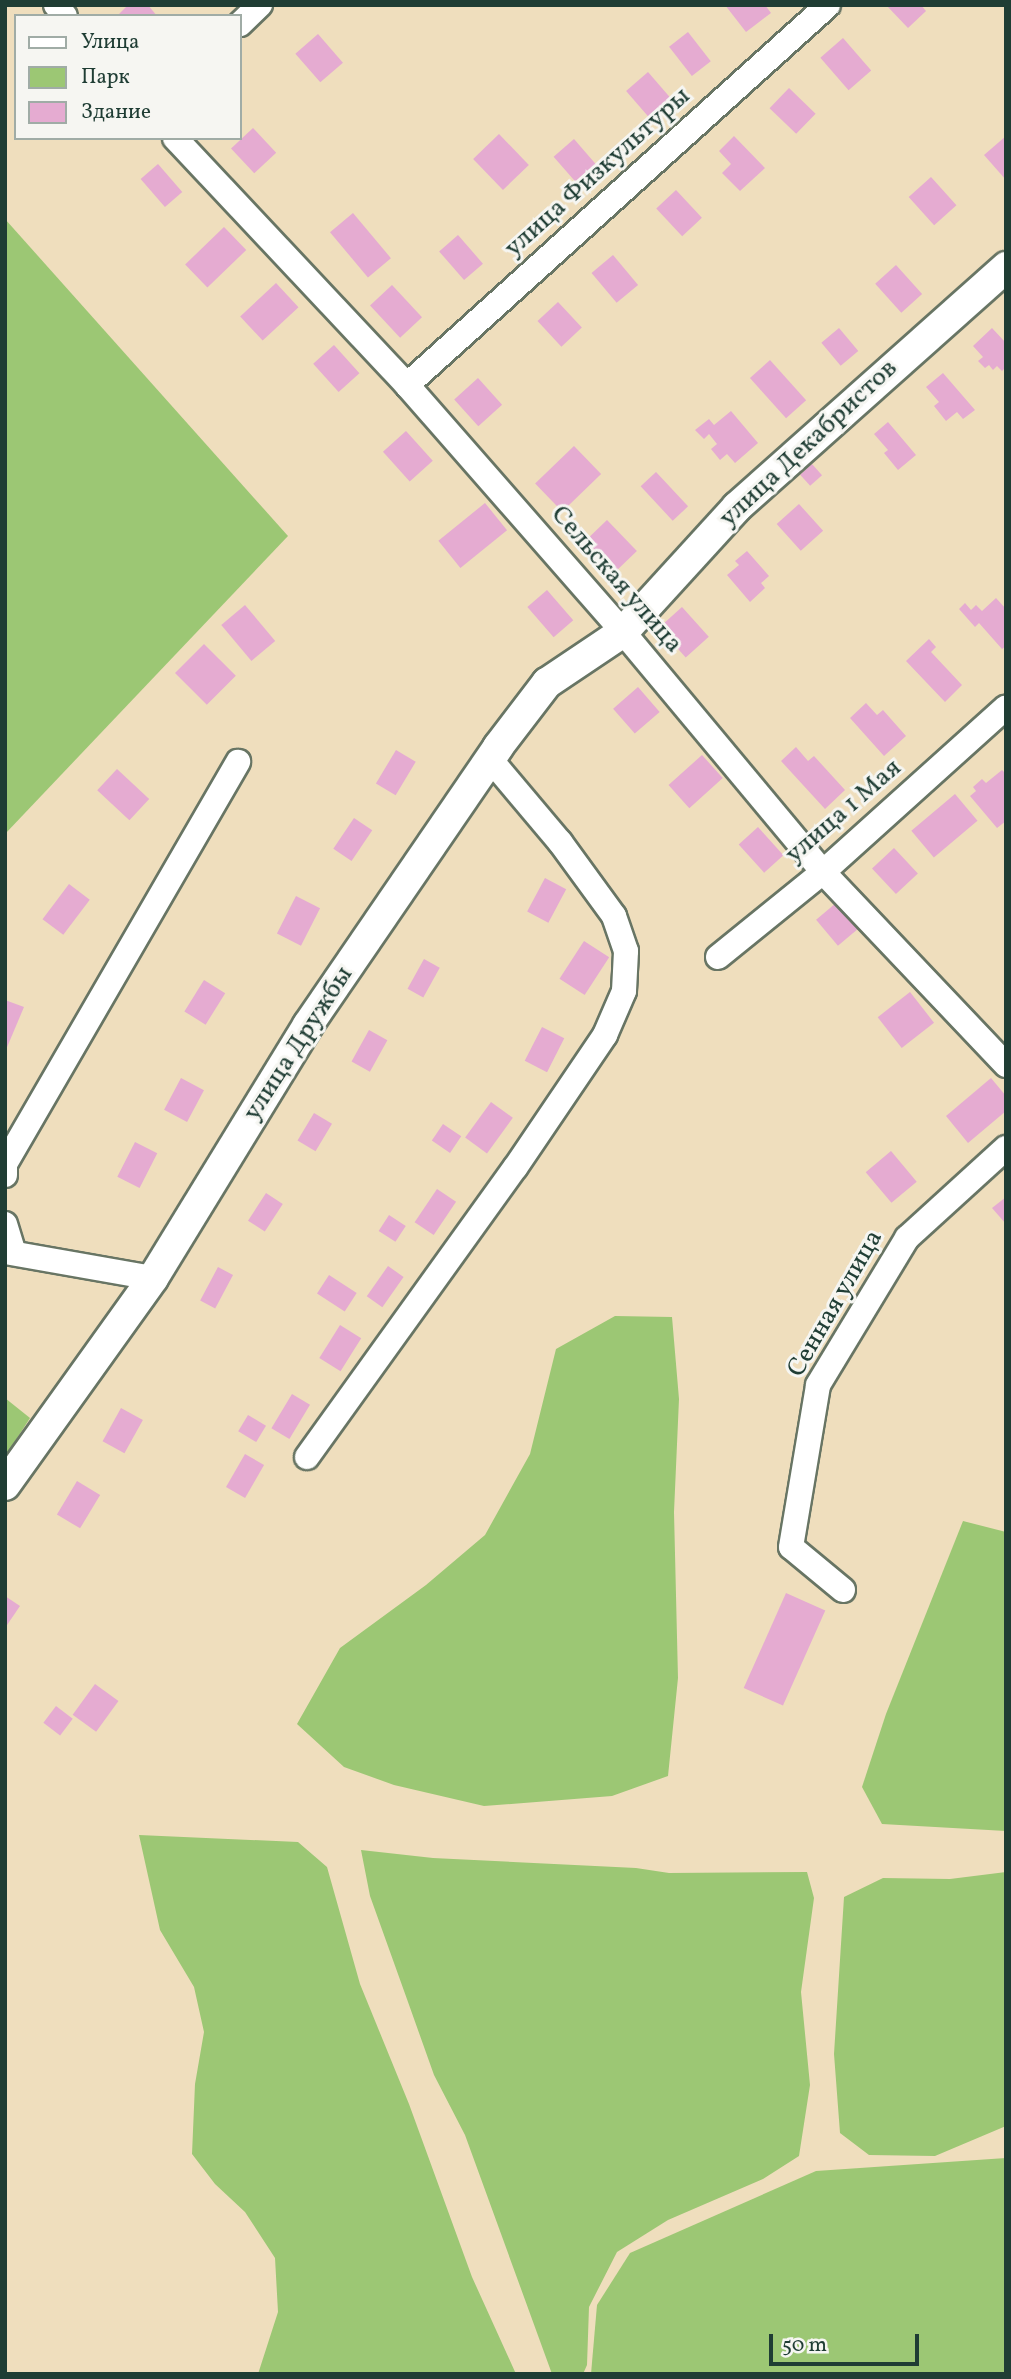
<!DOCTYPE html>
<meta charset="utf-8">
<style>
body{margin:0}
#map{position:relative;width:1011px;height:2379px;overflow:hidden;background:#efdebd;font-family:Vollkorn,serif}
div>[style]{position:absolute}
[style*='--x']{left:calc(var(--x)*1px);top:calc(var(--y)*1px);width:calc(var(--w)*1px);rotate:calc(var(--a)*1deg)}
.green>*{inset:0;background:#9cc774}
.building>*{inset:0;background:#e5abd1;transform-origin:0 0}
.roads{filter:drop-shadow(2px 0 #687564) drop-shadow(-2px 0 #687564) drop-shadow(0 2px #687564) drop-shadow(0 -2px #687564)}
.minor>*{height:24px;margin:-12px;padding:0 12px;transform-origin:12px;border-radius:12px;background:#fff}
.tertiary>*{height:30px;margin:-15px;padding:0 15px;transform-origin:15px;border-radius:15px;background:#fff}
span{translate:-50% -50%;white-space:nowrap;text-align:center;line-height:1.15;-webkit-text-stroke:6px #f6f6f2;paint-order:stroke}
.street-label{font-size:26px;color:#1f3d34}
.frame{position:absolute;inset:0;border:7px solid #1f3d34;pointer-events:none}
.legend{position:absolute;left:14px;top:14px;width:228px;height:126px;box-sizing:border-box;background:#f6f6f2;border:2px solid #a0aca6;margin:0;padding:9px 12px;list-style:none;font-size:21px;color:#1f3d34}
.legend li{display:flex;align-items:center;gap:14px;height:35px}
.legend b{width:35px;border:2px solid #a0aca6}
.scale{position:absolute;left:769px;top:2334px;width:150px;height:32px;box-sizing:border-box;border:4px solid #1f3d34;border-top:0;padding-left:9px;font-size:21px;line-height:24px;white-space:nowrap;color:#1f3d34;-webkit-text-stroke:5px #f6f6f2;paint-order:stroke}
</style>
<div id="map">
<div class="green">
<div style="clip-path:polygon(5px 219px,288px 536px,5px 834px)"></div>
<div style="clip-path:polygon(615px 1316px,672px 1317px,679px 1399px,674px 1512px,678px 1678px,668px 1776px,612px 1796px,484px 1806px,394px 1785px,344px 1767px,297px 1724px,340px 1648px,426px 1585px,485px 1535px,530px 1454px,556px 1349px)"></div>
<div style="clip-path:polygon(5px 1398px,30px 1418px,5px 1457px)"></div>
<div style="clip-path:polygon(963px 1521px,1006px 1532px,1006px 1831px,882px 1824px,862px 1787px,886px 1714px)"></div>
<div style="clip-path:polygon(139px 1835px,298px 1842px,327px 1867px,360px 1984px,409px 2104px,472px 2277px,516px 2374px,258px 2374px,278px 2312px,275px 2258px,245px 2212px,215px 2184px,192px 2154px,195px 2084px,204px 2032px,194px 1987px,160px 1930px)"></div>
<div style="clip-path:polygon(361px 1850px,433px 1858px,636px 1868px,669px 1873px,807px 1872px,814px 1898px,801px 1992px,810px 2085px,799px 2156px,763px 2179px,668px 2220px,617px 2252px,589px 2307px,587px 2365px,583px 2374px,552px 2374px,465px 2135px,434px 2075px,408px 2002px,370px 1896px)"></div>
<div style="clip-path:polygon(1006px 1872px,1006px 2126px,935px 2156px,869px 2155px,840px 2133px,834px 2054px,844px 1897px,883px 1878px,950px 1879px)"></div>
<div style="clip-path:polygon(1006px 2158px,1006px 2374px,591px 2374px,597px 2305px,630px 2253px,816px 2171px)"></div>
</div>
<div class="building">
<div style="clip-path:polygon(128px 5px,148px 5px,157px 16px,117px 16px)"></div>
<div style="clip-path:polygon(725px 5px,765px 5px,771px 13px,746px 32px)"></div>
<div style="clip-path:polygon(886px 5px,921px 5px,926px 11px,908px 28px)"></div>
<div style="left:688px;top:32px;width:37px;height:24px;rotate:52deg"></div>
<div style="left:318px;top:34px;width:38px;height:30px;rotate:49deg"></div>
<div style="left:843px;top:38px;width:43px;height:30px;rotate:49deg"></div>
<div style="left:648px;top:72px;width:35px;height:29px;rotate:49deg"></div>
<div style="left:789px;top:88px;width:37px;height:28px;rotate:44deg"></div>
<div style="left:253px;top:128px;width:34px;height:30px;rotate:47deg"></div>
<div style="left:499px;top:134px;width:43px;height:36px;rotate:46deg"></div>
<div style="clip-path:polygon(734px 136px,765px 168px,740px 191px,722px 173px,731px 164px,719px 151px)"></div>
<div style="clip-path:polygon(1006px 136px,1006px 180px,984px 155px)"></div>
<div style="left:574px;top:139px;width:33px;height:27px;rotate:49deg"></div>
<div style="left:158px;top:164px;width:37px;height:23px;rotate:49deg"></div>
<div style="left:931px;top:177px;width:38px;height:30px;rotate:48deg"></div>
<div style="left:676px;top:190px;width:38px;height:27px;rotate:47deg"></div>
<div style="left:353px;top:213px;width:59px;height:30px;rotate:50deg"></div>
<div style="left:224px;top:227px;width:32px;height:54px;rotate:46deg"></div>
<div style="left:458px;top:235px;width:38px;height:25px;rotate:49deg"></div>
<div style="left:613px;top:255px;width:39px;height:28px;rotate:50deg"></div>
<div style="left:896px;top:265px;width:39px;height:28px;rotate:48deg"></div>
<div style="left:276px;top:283px;width:33px;height:49px;rotate:47deg"></div>
<div style="left:392px;top:285px;width:44px;height:30px;rotate:47deg"></div>
<div style="left:558px;top:302px;width:35px;height:28px;rotate:47deg"></div>
<div style="left:839px;top:328px;width:30px;height:23px;rotate:50deg"></div>
<div style="clip-path:polygon(992px 328px,1006px 343px,1006px 367px,1002px 371px,997px 366px,993px 370px,989px 365px,985px 368px,978px 361px,983px 357px,973px 346px)"></div>
<div style="left:334px;top:345px;width:38px;height:28px;rotate:48deg"></div>
<div style="left:770px;top:360px;width:54px;height:27px;rotate:48deg"></div>
<div style="clip-path:polygon(943px 373px,975px 410px,963px 419px,957px 412px,946px 421px,934px 406px,939px 402px,926px 387px)"></div>
<div style="left:478px;top:378px;width:36px;height:32px;rotate:48deg"></div>
<div style="clip-path:polygon(731px 411px,758px 443px,735px 463px,727px 454px,720px 460px,711px 449px,717px 444px,709px 434px,704px 439px,695px 430px,709px 419px,714px 425px)"></div>
<div style="clip-path:polygon(888px 422px,916px 455px,898px 470px,884px 453px,888px 450px,874px 434px)"></div>
<div style="left:406px;top:431px;width:40px;height:31px;rotate:48deg"></div>
<div style="left:574px;top:446px;width:39px;height:54px;rotate:46deg"></div>
<div style="left:812px;top:464px;width:15px;height:16px;rotate:48deg"></div>
<div style="left:656px;top:472px;width:47px;height:21px;rotate:47deg"></div>
<div style="left:485px;top:503px;width:35px;height:60px;rotate:51deg"></div>
<div style="left:799px;top:504px;width:36px;height:30px;rotate:48deg"></div>
<div style="left:607px;top:520px;width:43px;height:30px;rotate:46deg"></div>
<div style="clip-path:polygon(747px 551px,769px 576px,761px 583px,765px 588px,750px 602px,727px 575px,739px 565px,735px 561px)"></div>
<div style="left:547px;top:590px;width:40px;height:26px;rotate:49deg"></div>
<div style="clip-path:polygon(996px 598px,1006px 609px,1006px 646px,1002px 649px,979px 623px,975px 627px,959px 609px,965px 603px,971px 610px,976px 605px,982px 611px)"></div>
<div style="left:245px;top:605px;width:47px;height:31px;rotate:50deg"></div>
<div style="left:682px;top:607px;width:40px;height:31px;rotate:48deg"></div>
<div style="clip-path:polygon(929px 639px,936px 647px,931px 652px,962px 685px,945px 702px,906px 661px)"></div>
<div style="left:204px;top:644px;width:45px;height:41px;rotate:45deg"></div>
<div style="left:638px;top:687px;width:33px;height:33px;rotate:49deg"></div>
<div style="clip-path:polygon(866px 703px,877px 715px,883px 710px,906px 736px,884px 756px,850px 718px)"></div>
<div style="clip-path:polygon(796px 747px,808px 761px,814px 756px,845px 790px,825px 809px,781px 761px)"></div>
<div style="left:396px;top:750px;width:23px;height:39px;rotate:31deg"></div>
<div style="left:702px;top:755px;width:31px;height:45px;rotate:48deg"></div>
<div style="left:117px;top:769px;width:44px;height:29px;rotate:43deg"></div>
<div style="clip-path:polygon(1002px 770px,1006px 774px,1006px 821px,997px 828px,970px 796px,976px 791px,973px 787px,982px 779px,986px 783px)"></div>
<div style="left:955px;top:794px;width:35px;height:57px;rotate:50deg"></div>
<div style="left:354px;top:818px;width:22px;height:37px;rotate:34deg"></div>
<div style="left:758px;top:827px;width:38px;height:26px;rotate:48deg"></div>
<div style="left:894px;top:848px;width:35px;height:30px;rotate:47deg"></div>
<div style="left:545px;top:878px;width:24px;height:38px;rotate:28deg"></div>
<div style="left:69px;top:884px;width:26px;height:44px;rotate:37deg"></div>
<div style="left:296px;top:896px;width:27px;height:42px;rotate:27deg"></div>
<div style="left:836px;top:903px;width:34px;height:26px;rotate:50deg"></div>
<div style="left:584px;top:941px;width:30px;height:45px;rotate:33deg"></div>
<div style="left:424px;top:959px;width:18px;height:34px;rotate:29deg"></div>
<div style="left:204px;top:980px;width:25px;height:37px;rotate:32deg"></div>
<div style="left:910px;top:992px;width:39px;height:41px;rotate:52deg"></div>
<div style="clip-path:polygon(5px 1000px,24px 1007px,5px 1052px)"></div>
<div style="left:542px;top:1027px;width:25px;height:38px;rotate:27deg"></div>
<div style="left:369px;top:1030px;width:21px;height:36px;rotate:29deg"></div>
<div style="left:181px;top:1078px;width:26px;height:36px;rotate:28deg"></div>
<div style="clip-path:polygon(991px 1078px,1006px 1096px,1006px 1111px,968px 1143px,946px 1116px)"></div>
<div style="left:491px;top:1102px;width:27px;height:44px;rotate:36deg"></div>
<div style="left:314px;top:1113px;width:21px;height:32px;rotate:31deg"></div>
<div style="left:443px;top:1124px;width:22px;height:20px;rotate:34deg"></div>
<div style="left:135px;top:1142px;width:25px;height:39px;rotate:27deg"></div>
<div style="left:891px;top:1151px;width:40px;height:33px;rotate:50deg"></div>
<div style="left:437px;top:1189px;width:23px;height:40px;rotate:34deg"></div>
<div style="left:266px;top:1193px;width:20px;height:33px;rotate:33deg"></div>
<div style="clip-path:polygon(1006px 1197px,1006px 1224px,992px 1208px)"></div>
<div style="left:389px;top:1215px;width:20px;height:19px;rotate:33deg"></div>
<div style="left:388px;top:1266px;width:19px;height:37px;rotate:35deg"></div>
<div style="left:218px;top:1267px;width:17px;height:38px;rotate:28deg"></div>
<div style="left:329px;top:1275px;width:33px;height:22px;rotate:33deg"></div>
<div style="left:340px;top:1325px;width:25px;height:39px;rotate:32deg"></div>
<div style="left:292px;top:1394px;width:21px;height:40px;rotate:31deg"></div>
<div style="left:121px;top:1408px;width:25px;height:38px;rotate:29deg"></div>
<div style="left:248px;top:1415px;width:21px;height:19px;rotate:31deg"></div>
<div style="left:245px;top:1454px;width:22px;height:38px;rotate:30deg"></div>
<div style="left:77px;top:1481px;width:27px;height:39px;rotate:31deg"></div>
<div style="left:786px;top:1593px;width:43px;height:104px;rotate:24deg"></div>
<div style="clip-path:polygon(5px 1596px,20px 1606px,5px 1628px)"></div>
<div style="left:95px;top:1684px;width:29px;height:38px;rotate:36deg"></div>
<div style="left:56px;top:1706px;width:21px;height:21px;rotate:37deg"></div>
</div>
<div class="roads">
<div class="minor">
<div style="--x:56;--y:5;--w:14;--a:51"></div>
<div style="--x:240;--y:24;--w:28;--a:-44"></div>
<div style="--x:175;--y:138;--w:339;--a:46.8"></div>
<div style="--x:407;--y:385;--w:328;--a:48.8"></div>
<div style="--x:623;--y:632;--w:312;--a:50.2"></div>
<div style="--x:823;--y:872;--w:266;--a:46.5"></div>
<div style="--x:407;--y:385;--w:567;--a:-42.07"></div>
<div style="--x:718;--y:957;--w:135;--a:-39"></div>
<div style="--x:823;--y:872;--w:246;--a:-42"></div>
<div style="--x:5;--y:1175;--w:11;--a:-90"></div>
<div style="--x:5;--y:1164;--w:465;--a:-59.9"></div>
<div style="--x:5;--y:1224;--w:30;--a:73"></div>
<div style="--x:5;--y:1252;--w:150;--a:10"></div>
<div style="--x:307;--y:1457;--w:356;--a:-54.3"></div>
<div style="--x:515;--y:1168;--w:161;--a:-55.9"></div>
<div style="--x:605;--y:1035;--w:48;--a:-66.6"></div>
<div style="--x:624;--y:991;--w:40;--a:-87.1"></div>
<div style="--x:626;--y:951;--w:37;--a:-109"></div>
<div style="--x:614;--y:916;--w:92;--a:-126.1"></div>
<div style="--x:560;--y:842;--w:109;--a:-130.1"></div>
<div style="--x:843;--y:1590;--w:67;--a:-140.4"></div>
<div style="--x:791;--y:1547;--w:164;--a:-80.5"></div>
<div style="--x:818;--y:1385;--w:172;--a:-58.8"></div>
<div style="--x:907;--y:1238;--w:134;--a:-42.3"></div>
</div>
<div class="tertiary">
<div style="--x:5;--y:1485;--w:254;--a:-54.4"></div>
<div style="--x:153;--y:1278;--w:297;--a:-58.5"></div>
<div style="--x:308;--y:1025;--w:337;--a:-55.6"></div>
<div style="--x:498;--y:747;--w:81;--a:-52.6"></div>
<div style="--x:547;--y:683;--w:92;--a:-33.9"></div>
<div style="--x:623;--y:632;--w:169;--a:-47.6"></div>
<div style="--x:737;--y:507;--w:361;--a:-41.7"></div>
</div>
</div>
<div class="street-label">
<span style="left:598px;top:173px;rotate:-42deg">улица Физкультуры</span>
<span style="left:809px;top:444px;rotate:-43deg">улица Декабристов</span>
<span style="left:616px;top:580px;rotate:49deg">Сельская улица</span>
<span style="left:844px;top:812px;rotate:-41deg">улица 1 Мая</span>
<span style="left:299px;top:1044px;rotate:-57deg">улица Дружбы</span>
<span style="left:836px;top:1304px;rotate:-60deg">Сенная улица</span>
</div>
<div class="frame"></div>
<ul class="legend">
<li><b style="height:9px;background:#fff"></b>Улица</li>
<li><b style="height:19px;background:#9cc774"></b>Парк</li>
<li><b style="height:19px;background:#e5abd1"></b>Здание</li>
</ul>
<div class="scale">50 m</div>
</div>
